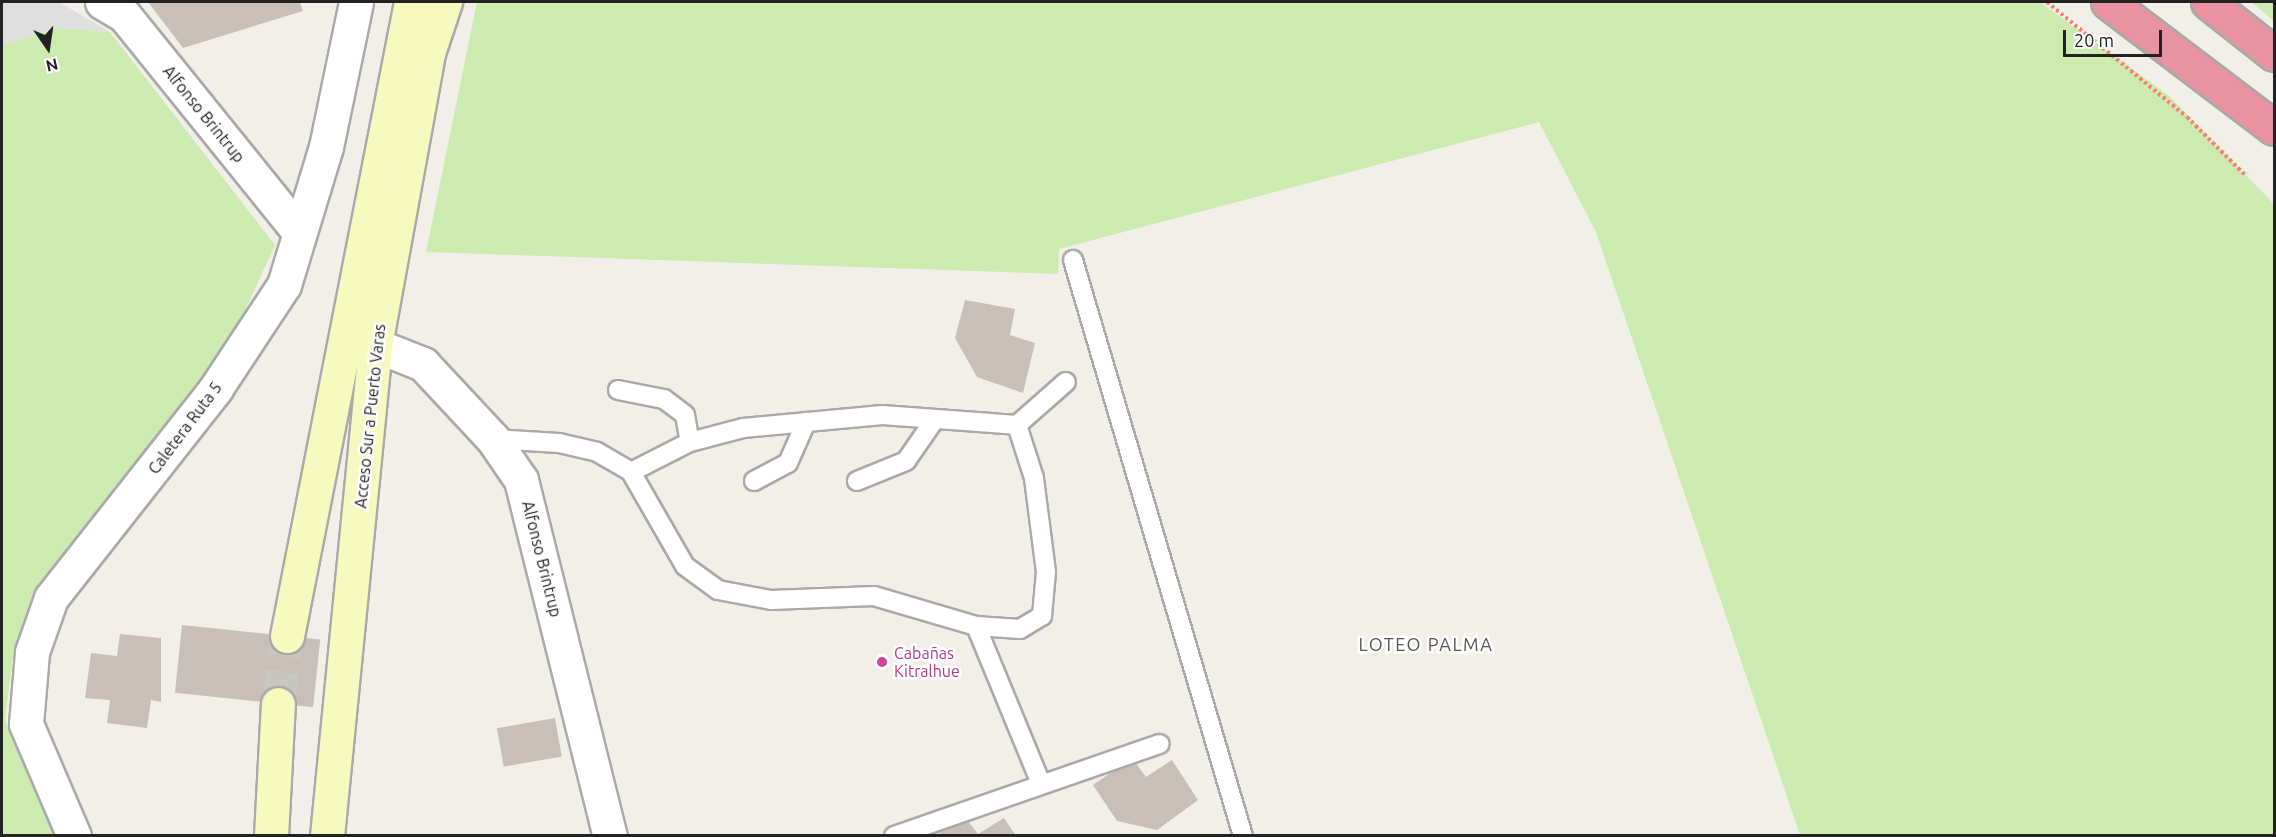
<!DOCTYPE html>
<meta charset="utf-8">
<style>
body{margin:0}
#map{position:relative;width:2276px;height:837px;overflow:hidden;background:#f2efe9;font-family:Ubuntu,sans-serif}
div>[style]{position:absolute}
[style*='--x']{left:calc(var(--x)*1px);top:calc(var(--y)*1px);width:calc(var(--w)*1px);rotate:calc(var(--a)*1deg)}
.residential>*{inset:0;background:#e0dfdf}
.grass>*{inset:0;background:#cdebb0}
.building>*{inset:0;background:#c7bfb8;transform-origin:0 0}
.secondary-tunnel>*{height:33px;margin-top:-16.5px;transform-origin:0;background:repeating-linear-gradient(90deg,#c8c6c1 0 33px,transparent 0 49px)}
.path>*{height:4px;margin-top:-2px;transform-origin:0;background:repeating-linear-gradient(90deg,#fa8072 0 3px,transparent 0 6px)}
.roads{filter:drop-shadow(2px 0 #a9a9a9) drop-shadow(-2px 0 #a9a9a9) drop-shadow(0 2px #a9a9a9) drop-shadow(0 -2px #a9a9a9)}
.service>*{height:18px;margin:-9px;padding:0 9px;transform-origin:9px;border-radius:9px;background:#fff}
.minor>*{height:33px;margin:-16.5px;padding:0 16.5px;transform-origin:16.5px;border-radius:16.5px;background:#fff}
.tertiary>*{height:33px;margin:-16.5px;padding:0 16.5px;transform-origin:16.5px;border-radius:16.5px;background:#fff}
.secondary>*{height:33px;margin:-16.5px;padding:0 16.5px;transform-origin:16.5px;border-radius:16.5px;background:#f7fabf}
.motorway>*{height:33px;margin:-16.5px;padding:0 16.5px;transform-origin:16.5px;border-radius:16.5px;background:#e892a2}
.dots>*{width:16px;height:16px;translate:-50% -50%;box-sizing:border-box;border:3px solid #fff;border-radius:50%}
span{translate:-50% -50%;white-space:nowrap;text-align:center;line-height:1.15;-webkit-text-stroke:5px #fff;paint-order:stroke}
.street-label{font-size:16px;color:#222}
.hotel-label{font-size:16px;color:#b23c85}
.left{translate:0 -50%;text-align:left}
.neighbourhood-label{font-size:18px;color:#555;letter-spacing:1.5px}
.frame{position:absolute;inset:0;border:3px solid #222;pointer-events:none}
.north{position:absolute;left:18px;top:18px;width:60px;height:60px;-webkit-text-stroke:4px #fff;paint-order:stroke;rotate:167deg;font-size:16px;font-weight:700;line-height:24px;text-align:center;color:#222}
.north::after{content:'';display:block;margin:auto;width:21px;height:27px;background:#222;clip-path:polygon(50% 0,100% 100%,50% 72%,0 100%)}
.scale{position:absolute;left:2063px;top:30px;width:99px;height:27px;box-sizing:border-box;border:3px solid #222;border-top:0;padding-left:8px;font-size:18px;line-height:21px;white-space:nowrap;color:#222;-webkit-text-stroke:4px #fff;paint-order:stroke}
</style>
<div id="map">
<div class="residential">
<div style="clip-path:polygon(2px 2px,59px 2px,110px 32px,57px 28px,2px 45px)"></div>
</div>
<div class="grass">
<div style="clip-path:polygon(477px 2px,2040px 2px,2168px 95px,2274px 204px,2274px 835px,1800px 835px,1596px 232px,1539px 122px,1059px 249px,1058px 274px,426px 252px)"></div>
<div style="clip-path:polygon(2251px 2px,2274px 2px,2274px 21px)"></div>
<div style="clip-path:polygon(57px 28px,110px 32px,275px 245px,232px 339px,34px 590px,13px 656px,5px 720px,59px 835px,2px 836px,2px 45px)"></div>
</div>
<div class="building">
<div style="clip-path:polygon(148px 2px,300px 2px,303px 11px,183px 48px)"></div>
<div style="clip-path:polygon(965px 300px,1015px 309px,1010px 335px,1035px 343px,1023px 393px,977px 377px,955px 338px)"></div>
<div style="left:182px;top:625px;width:139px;height:68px;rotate:6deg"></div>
<div style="clip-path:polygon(120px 634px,161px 638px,161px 702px,151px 700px,147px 728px,107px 723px,110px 700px,85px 698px,91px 653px,117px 656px)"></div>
<div style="left:555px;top:718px;width:39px;height:59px;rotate:80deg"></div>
<div style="clip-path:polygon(1132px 758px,1146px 777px,1172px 760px,1198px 800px,1157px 830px,1117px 821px,1093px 785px)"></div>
<div style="clip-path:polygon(964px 816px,978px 834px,1004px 818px,1016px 836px,935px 836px)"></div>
</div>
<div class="secondary-tunnel">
<div style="--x:278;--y:704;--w:69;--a:-82.5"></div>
</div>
<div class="path">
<div style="--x:2047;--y:2;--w:181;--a:39.4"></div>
<div style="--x:2187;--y:117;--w:83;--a:45"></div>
</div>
<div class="roads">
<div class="service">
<div style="--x:1073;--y:260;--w:601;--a:73.56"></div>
<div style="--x:618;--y:390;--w:47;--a:11.1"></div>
<div style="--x:664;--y:399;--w:26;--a:37"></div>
<div style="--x:685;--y:415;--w:27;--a:80"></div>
<div style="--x:493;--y:439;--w:66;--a:3.5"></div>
<div style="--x:559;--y:443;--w:39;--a:13"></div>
<div style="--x:597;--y:452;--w:39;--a:30"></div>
<div style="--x:631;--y:472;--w:66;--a:-27"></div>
<div style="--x:690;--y:442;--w:55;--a:-14.8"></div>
<div style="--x:743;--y:428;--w:140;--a:-5.3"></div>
<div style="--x:882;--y:415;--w:135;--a:4.2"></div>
<div style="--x:1017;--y:425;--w:65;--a:-41.3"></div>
<div style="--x:631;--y:472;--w:108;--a:60.1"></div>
<div style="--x:685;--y:566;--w:41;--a:36"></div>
<div style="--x:718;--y:590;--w:54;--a:10.7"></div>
<div style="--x:771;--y:600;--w:103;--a:-2.2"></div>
<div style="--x:874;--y:596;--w:106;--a:16.4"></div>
<div style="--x:976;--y:626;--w:44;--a:3.9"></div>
<div style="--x:1020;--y:629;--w:26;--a:-31"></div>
<div style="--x:1042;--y:616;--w:44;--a:-84.8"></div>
<div style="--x:1046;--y:572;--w:95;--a:-97.3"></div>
<div style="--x:1034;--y:478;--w:56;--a:-107.8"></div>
<div style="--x:754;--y:481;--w:38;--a:-28"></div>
<div style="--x:788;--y:463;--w:45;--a:-66.3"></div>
<div style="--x:857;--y:481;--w:53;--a:-22.2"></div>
<div style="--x:906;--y:461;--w:51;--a:-55.4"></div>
<div style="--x:976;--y:626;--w:171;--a:67.6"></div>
<div style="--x:894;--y:836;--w:281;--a:-19.1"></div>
</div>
<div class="minor">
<div style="--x:102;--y:2;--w:26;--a:31"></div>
<div style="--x:124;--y:15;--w:279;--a:51.1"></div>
<div style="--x:74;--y:836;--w:122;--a:-113.2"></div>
<div style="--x:26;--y:724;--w:72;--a:-85.2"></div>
<div style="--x:32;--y:652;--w:57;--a:-70.6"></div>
<div style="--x:51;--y:598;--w:267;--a:-51.8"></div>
<div style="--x:216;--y:388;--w:123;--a:-56.6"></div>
<div style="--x:284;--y:285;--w:144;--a:-73.1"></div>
<div style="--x:326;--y:147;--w:148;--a:-78.3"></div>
</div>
<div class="tertiary">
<div style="--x:375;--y:345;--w:52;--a:21.6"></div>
<div style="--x:423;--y:364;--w:103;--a:47"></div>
<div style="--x:493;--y:439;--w:50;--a:55.7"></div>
<div style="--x:521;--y:480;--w:367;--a:76"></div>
</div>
<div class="secondary">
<div style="--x:287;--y:636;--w:646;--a:-78.93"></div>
<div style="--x:271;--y:836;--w:132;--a:-87"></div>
<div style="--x:327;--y:836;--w:493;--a:-84.4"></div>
<div style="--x:375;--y:345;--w:297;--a:-79.7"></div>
<div style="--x:428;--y:53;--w:54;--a:-71.6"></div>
</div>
<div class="motorway">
<div style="--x:2108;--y:2;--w:208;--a:37.2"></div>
<div style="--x:2208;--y:2;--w:84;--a:38.2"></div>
</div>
</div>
<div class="dots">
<div style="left:882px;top:662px;background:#d1479c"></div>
</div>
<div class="street-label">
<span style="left:204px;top:114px;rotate:51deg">Alfonso Brintrup</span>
<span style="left:370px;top:416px;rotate:-84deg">Acceso Sur a Puerto Varas</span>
<span style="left:185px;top:428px;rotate:-53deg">Caletera Ruta 5</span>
<span style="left:542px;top:559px;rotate:76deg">Alfonso Brintrup</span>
</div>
<div class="hotel-label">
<span class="left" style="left:894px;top:662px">Cabañas<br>Kitralhue</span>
</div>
<div class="neighbourhood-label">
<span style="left:1426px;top:644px">LOTEO PALMA</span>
</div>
<div class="frame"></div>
<div class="north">N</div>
<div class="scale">20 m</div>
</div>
